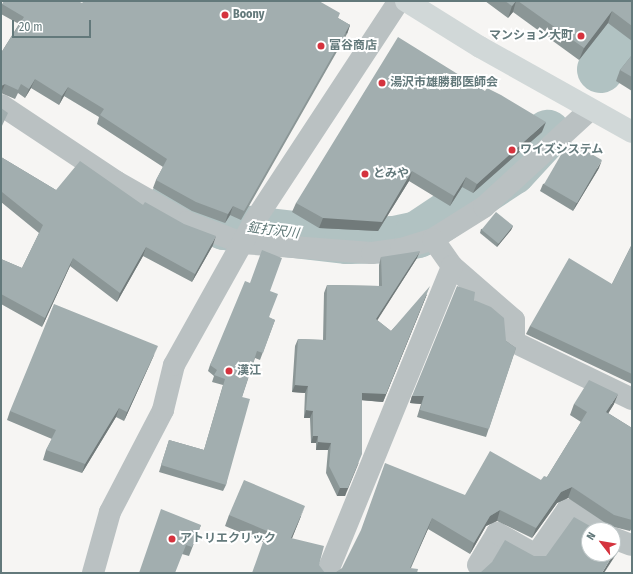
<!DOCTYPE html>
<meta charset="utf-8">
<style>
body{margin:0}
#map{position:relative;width:633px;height:574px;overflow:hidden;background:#f6f5f3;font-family:"Fira Sans Condensed","Noto Sans JP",sans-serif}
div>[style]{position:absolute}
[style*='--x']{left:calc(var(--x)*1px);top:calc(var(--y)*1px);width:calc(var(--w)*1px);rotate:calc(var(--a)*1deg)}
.river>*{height:47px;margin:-23.5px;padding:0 23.5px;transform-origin:23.5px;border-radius:23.5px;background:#b1c2c2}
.minor>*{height:22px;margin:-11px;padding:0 11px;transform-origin:11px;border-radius:11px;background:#bac1c2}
.major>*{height:22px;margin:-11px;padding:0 11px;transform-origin:11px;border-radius:11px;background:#d1d8d8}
.wall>*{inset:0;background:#8b9696}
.shaded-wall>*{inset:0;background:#717a7a;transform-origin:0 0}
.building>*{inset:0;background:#a2aeaf;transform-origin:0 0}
.dots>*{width:11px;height:11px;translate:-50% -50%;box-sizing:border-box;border:2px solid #fff;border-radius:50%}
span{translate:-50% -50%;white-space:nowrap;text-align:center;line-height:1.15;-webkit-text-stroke:4px #fff;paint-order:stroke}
.poi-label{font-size:12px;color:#63797b;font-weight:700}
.left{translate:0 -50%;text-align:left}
.right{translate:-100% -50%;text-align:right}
.water-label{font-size:13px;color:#5e7776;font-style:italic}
.frame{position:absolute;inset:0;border:2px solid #63797b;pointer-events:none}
.north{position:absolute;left:581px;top:522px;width:40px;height:40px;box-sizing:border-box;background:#fff;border:1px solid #c1c9ca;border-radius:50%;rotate:301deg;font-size:11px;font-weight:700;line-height:16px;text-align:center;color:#63797b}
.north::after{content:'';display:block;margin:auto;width:14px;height:18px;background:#d5333e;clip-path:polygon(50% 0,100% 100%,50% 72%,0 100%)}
.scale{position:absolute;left:12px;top:20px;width:79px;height:18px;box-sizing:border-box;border:2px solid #63797b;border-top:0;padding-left:5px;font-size:12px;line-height:14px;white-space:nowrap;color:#63797b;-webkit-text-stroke:3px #fff;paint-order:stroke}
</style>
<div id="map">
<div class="river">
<div style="--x:600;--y:69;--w:54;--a:-54"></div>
<div style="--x:171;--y:203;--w:58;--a:23.5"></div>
<div style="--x:224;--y:226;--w:124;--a:6.5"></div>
<div style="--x:347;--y:240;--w:47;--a:-1.2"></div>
<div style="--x:394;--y:239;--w:24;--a:-12"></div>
<div style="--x:417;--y:234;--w:114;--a:-33.6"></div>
<div style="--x:512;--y:171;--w:52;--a:-47.4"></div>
</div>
<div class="minor">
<div style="--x:1;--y:105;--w:139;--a:33.6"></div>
<div style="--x:117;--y:182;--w:81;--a:29.7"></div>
<div style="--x:187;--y:222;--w:59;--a:20.9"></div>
<div style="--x:242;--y:243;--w:130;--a:4.4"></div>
<div style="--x:372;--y:253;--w:29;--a:-8"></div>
<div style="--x:401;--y:249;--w:34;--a:-17"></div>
<div style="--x:433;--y:239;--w:60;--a:-32.1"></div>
<div style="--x:484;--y:207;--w:144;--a:-42.5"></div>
<div style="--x:433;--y:239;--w:33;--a:55"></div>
<div style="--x:452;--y:266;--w:82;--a:41.1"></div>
<div style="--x:514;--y:320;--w:22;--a:90"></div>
<div style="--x:514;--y:342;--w:131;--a:25.8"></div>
<div style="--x:613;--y:538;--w:19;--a:21"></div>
<div style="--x:478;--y:565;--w:37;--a:-59"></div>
<div style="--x:497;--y:533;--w:45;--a:29.4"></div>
<div style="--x:536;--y:555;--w:55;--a:-55.4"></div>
<div style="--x:567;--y:510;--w:38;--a:32"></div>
<div style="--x:93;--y:573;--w:63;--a:-74.4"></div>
<div style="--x:110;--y:512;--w:115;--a:-62.5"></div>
<div style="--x:163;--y:410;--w:46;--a:-76.3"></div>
<div style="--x:174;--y:365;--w:166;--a:-60.8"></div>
<div style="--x:255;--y:220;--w:262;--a:-56.7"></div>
<div style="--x:327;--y:573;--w:331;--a:-67.8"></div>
</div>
<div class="major">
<div style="--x:406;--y:1;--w:87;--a:31.9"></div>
<div style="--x:480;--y:47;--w:174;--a:29.2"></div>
</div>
<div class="wall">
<div style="clip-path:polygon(485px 1px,632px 1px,632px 41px,608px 23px,579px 60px,513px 12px,508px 18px)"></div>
<div style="clip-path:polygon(82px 3px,338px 18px,350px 25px,347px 34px,241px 220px,230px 215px,225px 223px,192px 211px,153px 188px,156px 180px,163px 167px,97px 124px,99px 117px,64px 96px,59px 105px,31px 88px,25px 98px,18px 93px,15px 99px,1px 93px,1px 53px,19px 24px,1px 14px,1px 7px,2px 4px)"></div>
<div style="clip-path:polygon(632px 55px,632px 91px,616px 81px,620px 70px)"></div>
<div style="clip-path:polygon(542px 132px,473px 193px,462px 187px,450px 206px,409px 181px,378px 231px,319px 228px,292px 212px,296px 203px)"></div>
<div style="clip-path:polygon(1px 157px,56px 190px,143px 205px,213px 245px,192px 282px,143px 256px,117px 302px,70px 266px,42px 327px,1px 304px,1px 259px,22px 268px,39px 233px,1px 202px)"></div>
<div style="clip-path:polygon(599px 168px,573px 211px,540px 191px,543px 184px)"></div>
<div style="clip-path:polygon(513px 226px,511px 230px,497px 247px,480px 233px,481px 229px)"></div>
<div style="clip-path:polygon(632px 244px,632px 384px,526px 334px,530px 326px,612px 284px)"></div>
<div style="clip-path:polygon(381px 257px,417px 258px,377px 320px,391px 331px,427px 294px,383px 402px,362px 400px,345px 496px,337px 496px,326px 473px,328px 450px,316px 450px,316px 443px,311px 443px,310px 418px,304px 418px,305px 393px,292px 392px,295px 346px,298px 339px,323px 340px,324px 293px,327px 285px,379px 286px,379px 265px)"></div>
<div style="clip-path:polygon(250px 283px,270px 291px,269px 318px,275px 320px,260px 360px,255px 358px,242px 397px,226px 485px,223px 491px,159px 472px,169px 440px,204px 450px,223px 385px,212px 382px,214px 376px,208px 371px,210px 365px)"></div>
<div style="clip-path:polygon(506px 341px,516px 348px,486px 437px,417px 417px,421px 404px,410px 403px,412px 396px)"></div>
<div style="clip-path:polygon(154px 355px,124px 421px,116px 417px,82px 473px,43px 460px,46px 450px,52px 439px,7px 420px,10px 411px)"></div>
<div style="clip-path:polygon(574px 404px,614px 404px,608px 413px,632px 428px,632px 528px,630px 531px,610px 526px,568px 498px,557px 503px,532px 538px,497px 521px,486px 526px,470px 554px,428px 529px,411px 568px,335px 573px,465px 495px,541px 480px,547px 477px,581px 422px,570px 415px)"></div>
<div style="clip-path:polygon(229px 515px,301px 516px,292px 538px,263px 542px,225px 526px)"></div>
<div style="clip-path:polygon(201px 525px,189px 556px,182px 554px,139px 573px)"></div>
</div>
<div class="shaded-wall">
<div style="clip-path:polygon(516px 1px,513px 12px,508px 18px,512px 6px)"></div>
<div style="clip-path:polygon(612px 11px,608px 23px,579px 60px,584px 48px)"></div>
<div style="left:350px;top:25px;width:9px;height:214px;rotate:108deg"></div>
<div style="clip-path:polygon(35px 79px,31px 88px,25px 98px,29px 89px)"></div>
<div style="clip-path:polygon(5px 84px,1px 93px,1px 86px)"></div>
<div style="clip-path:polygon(68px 87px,64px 96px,59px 105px,62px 96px)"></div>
<div style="clip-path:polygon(546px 122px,542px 132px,473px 193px,477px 184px)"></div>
<div style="clip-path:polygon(602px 160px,599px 168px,573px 211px,576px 204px)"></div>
<div style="clip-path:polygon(412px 171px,409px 181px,378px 231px,319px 228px,323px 218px)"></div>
<div style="clip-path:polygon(466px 177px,462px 187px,450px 206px,454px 196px)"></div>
<div style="clip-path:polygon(233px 206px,230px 215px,225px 223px,228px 214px)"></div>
<div style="clip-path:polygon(513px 226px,511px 230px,497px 247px,498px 244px)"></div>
<div style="clip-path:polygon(216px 236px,213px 245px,192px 282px,195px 274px)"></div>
<div style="clip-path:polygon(146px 247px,143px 256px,117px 302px,120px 293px)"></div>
<div style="clip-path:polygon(420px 251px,417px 258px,373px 327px,376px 319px)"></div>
<div style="clip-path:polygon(73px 258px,70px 266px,42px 327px,45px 318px)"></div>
<div style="clip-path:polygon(427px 294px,383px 402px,359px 400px,362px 393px)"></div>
<div style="clip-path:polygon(158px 346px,154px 355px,124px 421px,127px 412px)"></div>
<div style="clip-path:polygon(295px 385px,308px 386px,305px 393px,292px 392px)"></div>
<div style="clip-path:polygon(618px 394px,614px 404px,603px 422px,606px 412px)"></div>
<div style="clip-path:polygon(412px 396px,424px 396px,421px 404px,410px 403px)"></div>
<div style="clip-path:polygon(119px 408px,116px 417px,82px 473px,85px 464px)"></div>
<div style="clip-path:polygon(306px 410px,313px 411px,310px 418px,304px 418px)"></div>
<div style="clip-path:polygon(313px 436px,318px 436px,316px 443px,311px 443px)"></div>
<div style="clip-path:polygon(318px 442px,331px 443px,328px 450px,316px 450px)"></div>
<div style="clip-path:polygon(359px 462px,345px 496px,337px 496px,340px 488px)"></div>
<div style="clip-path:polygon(572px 487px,568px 498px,557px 503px,532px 538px,536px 528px,561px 492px)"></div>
<div style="clip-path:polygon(305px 506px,301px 516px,288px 548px,291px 538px)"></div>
<div style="clip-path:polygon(500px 510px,497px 521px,486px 526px,470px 554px,474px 543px,490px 516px)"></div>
<div style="clip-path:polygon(432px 518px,428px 529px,408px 573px)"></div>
<div style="clip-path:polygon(620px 543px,617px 553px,604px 573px,602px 573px)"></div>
</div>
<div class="building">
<div style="clip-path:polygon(4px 1px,78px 1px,82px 3px,84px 1px,319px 1px,340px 13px,338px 18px,350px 25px,244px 211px,233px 206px,228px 214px,196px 202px,156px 180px,167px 159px,100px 115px,104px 109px,68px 87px,62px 96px,35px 79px,29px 89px,21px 84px,18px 90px,5px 84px,1px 86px,1px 53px,24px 17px,2px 4px)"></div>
<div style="clip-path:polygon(505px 1px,516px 1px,512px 6px)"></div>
<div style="clip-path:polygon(518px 1px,632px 1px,632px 26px,612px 11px,584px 48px)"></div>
<div style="clip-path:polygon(398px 37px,485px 91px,487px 88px,501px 95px,546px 122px,477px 184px,466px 177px,454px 196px,412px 171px,382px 222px,323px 218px,296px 203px)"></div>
<div style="clip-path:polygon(632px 55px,632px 77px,620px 70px)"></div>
<div style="clip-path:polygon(1px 108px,8px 113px,1px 128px)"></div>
<div style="left:569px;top:141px;width:38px;height:50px;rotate:30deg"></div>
<div style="clip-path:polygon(1px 157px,56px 190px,80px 161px,143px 205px,145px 202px,184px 224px,216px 236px,195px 274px,146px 247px,120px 293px,73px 258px,45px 318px,1px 294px,1px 259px,22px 268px,43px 225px,2px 192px,1px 195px)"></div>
<div style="left:496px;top:212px;width:22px;height:23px;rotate:39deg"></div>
<div style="clip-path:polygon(632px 244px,632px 374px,530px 326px,569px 258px,612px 284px)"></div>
<div style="clip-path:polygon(262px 250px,282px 258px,270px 291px,278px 294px,269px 317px,275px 320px,263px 353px,257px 351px,242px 397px,250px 399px,226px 485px,161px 465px,169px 440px,204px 450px,225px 379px,214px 375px,217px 370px,210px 365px,245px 281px,250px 283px)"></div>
<div style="clip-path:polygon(420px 251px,376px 319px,391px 331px,430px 286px,386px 394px,362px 393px,362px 454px,348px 488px,340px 488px,329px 466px,331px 443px,318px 442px,318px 436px,313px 436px,313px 411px,306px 410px,308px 386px,295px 385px,298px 339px,326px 340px,327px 285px,382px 286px,381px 257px)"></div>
<div style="clip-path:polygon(457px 286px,475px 292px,474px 300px,491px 307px,504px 318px,506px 341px,516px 348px,489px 429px,420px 410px,424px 396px,412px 396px)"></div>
<div style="clip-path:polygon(54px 304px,158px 346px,127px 412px,119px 408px,85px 464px,46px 450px,56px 430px,10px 411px)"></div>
<div style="clip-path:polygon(589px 380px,618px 394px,606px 412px,632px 428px,632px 520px,614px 515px,572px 487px,561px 492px,536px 528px,500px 510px,490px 516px,474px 543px,432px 518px,410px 568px,418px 569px,417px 573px,335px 573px,342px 568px,361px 530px,385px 463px,465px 495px,490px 451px,541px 480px,544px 476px,547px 477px,587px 412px,574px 404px)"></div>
<div style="clip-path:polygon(244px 480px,305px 506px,291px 538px,324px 546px,319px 565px,325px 573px,252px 573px,267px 531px,229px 515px)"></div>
<div style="clip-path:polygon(161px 509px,201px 525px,192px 547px,186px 545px,175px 573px,139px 573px)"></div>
<div style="clip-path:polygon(574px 517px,597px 530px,589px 530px,589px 554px,613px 554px,613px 539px,620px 543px,602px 573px,480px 573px,492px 562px,505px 540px,534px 556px,546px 556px)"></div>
</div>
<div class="dots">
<div style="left:225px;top:15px;background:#d5333e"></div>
<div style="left:581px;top:36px;background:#d5333e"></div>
<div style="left:321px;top:46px;background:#d5333e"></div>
<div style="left:382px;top:83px;background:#d5333e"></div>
<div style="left:512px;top:150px;background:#d5333e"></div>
<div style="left:365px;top:174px;background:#d5333e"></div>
<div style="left:229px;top:371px;background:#d5333e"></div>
<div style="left:172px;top:539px;background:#d5333e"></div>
</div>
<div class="poi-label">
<span class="left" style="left:233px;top:15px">Boony</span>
<span class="right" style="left:573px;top:36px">マンション大町</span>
<span class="left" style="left:329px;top:46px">富谷商店</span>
<span class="left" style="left:390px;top:83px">湯沢市雄勝郡医師会</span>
<span class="left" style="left:520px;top:150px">ワイズシステム</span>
<span class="left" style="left:373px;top:174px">とみや</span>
<span class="left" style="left:237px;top:371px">漢江</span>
<span class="left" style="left:180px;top:539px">アトリエクリック</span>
</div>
<div class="water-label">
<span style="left:273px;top:231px;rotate:7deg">鉦打沢川</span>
</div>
<div class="frame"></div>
<div class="north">N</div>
<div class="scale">20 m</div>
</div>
